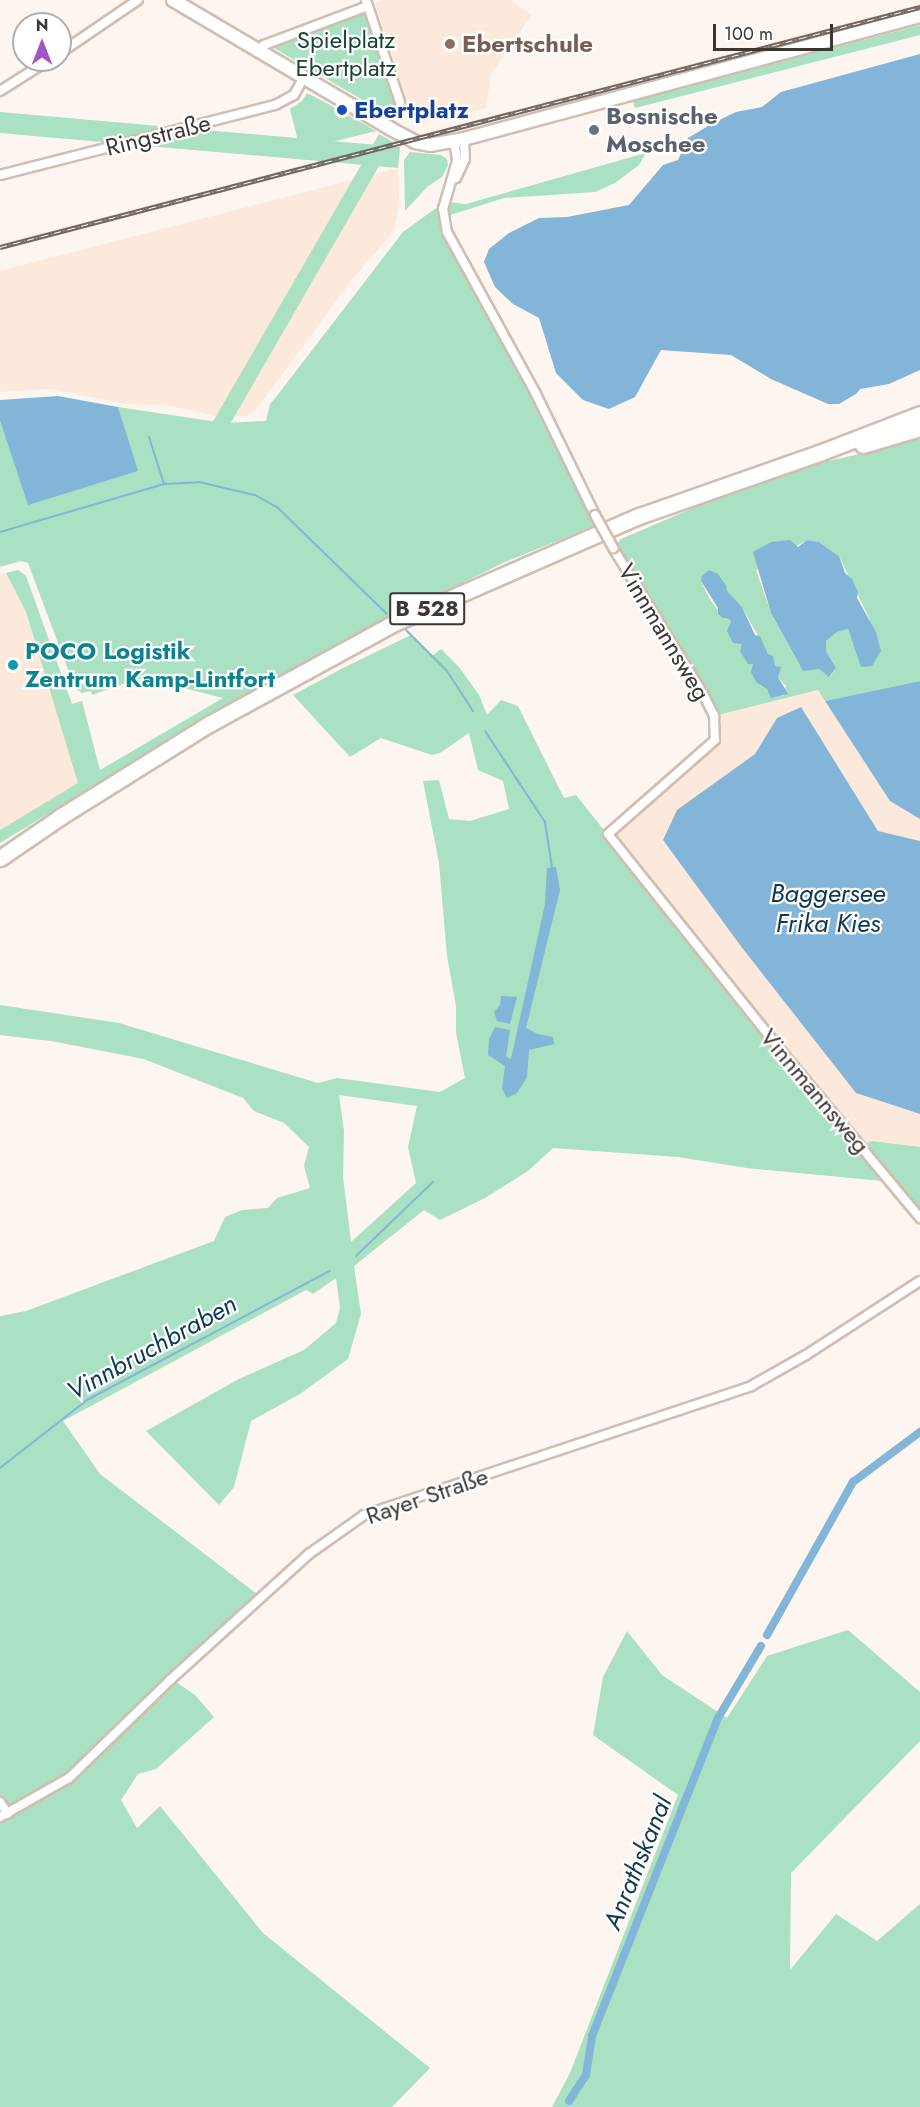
<!DOCTYPE html>
<meta charset="utf-8">
<style>
body{margin:0}
#map{position:relative;width:920px;height:2107px;overflow:hidden;background:#fdf5f0;font-family:Jost,sans-serif}
div>[style]{position:absolute}
[style*='--x']{left:calc(var(--x)*1px);top:calc(var(--y)*1px);width:calc(var(--w)*1px);rotate:calc(var(--a)*1deg)}
.built>*{inset:0;background:#fde9db}
.green>*{inset:0;background:#a9e1c2;transform-origin:0 0}
.water>*{inset:0;background:#82b5d8}
.stream>*{height:2px;margin:-1px;padding:0 1px;transform-origin:1px;border-radius:1px;background:#82b5d8}
.canal>*{height:8px;margin:-4px;padding:0 4px;transform-origin:4px;border-radius:4px;background:#82b5d8}
.roads{filter:drop-shadow(2px 0 #d0beb2) drop-shadow(-2px 0 #d0beb2) drop-shadow(0 2px #d0beb2) drop-shadow(0 -2px #d0beb2)}
.street>*{height:8px;margin:-4px;padding:0 4px;transform-origin:4px;border-radius:4px;background:#fff}
.secondary>*{height:12px;margin:-6px;padding:0 6px;transform-origin:6px;border-radius:6px;background:#fff}
.highway>*{height:15px;margin:-7.5px;padding:0 7.5px;transform-origin:7.5px;border-radius:7.5px;background:#fff}
.rail>*{height:4.5px;margin-top:-2.25px;transform-origin:0;background:repeating-linear-gradient(90deg,#fff 0 7px,#6d6661 0 14px);box-sizing:border-box;border-block:2px solid #6d6661}
.bridges{filter:drop-shadow(2px 0 #d0beb2) drop-shadow(-2px 0 #d0beb2) drop-shadow(0 2px #d0beb2) drop-shadow(0 -2px #d0beb2)}
.street-bridge>*{height:8px;margin:-4px;padding:0 4px;transform-origin:4px;border-radius:4px;background:#fff}
.dots>*{width:16px;height:16px;translate:-50% -50%;box-sizing:border-box;border:3px solid #fff;border-radius:50%}
span{translate:-50% -50%;white-space:nowrap;text-align:center;line-height:1.15;-webkit-text-stroke:4.5px #fff;paint-order:stroke}
.shield-label span{padding:2px 4px;background:#fff;border:2px solid;border-radius:4px;-webkit-text-stroke-width:0}
.shield-label{font-size:22px;color:#3d3631;font-weight:700}
.park-label{font-size:24px;color:#16432e}
.education-label{font-size:24px;color:#785e54;font-weight:700}
.left{translate:0 -50%;text-align:left}
.transit-label{font-size:24px;color:#164399;font-weight:700}
.worship-label{font-size:24px;color:#5b616d;font-weight:700}
.street-label{font-size:24px;color:#3d3631}
.culture-label{font-size:24px;color:#0d838f;font-weight:700}
.water-label{font-size:26px;color:#0f3851;font-style:italic}
.north{position:absolute;left:12px;top:12px;width:60px;height:60px;box-sizing:border-box;background:#fff;border:2px solid #b1afad;border-radius:50%;rotate:0deg;font-size:16px;font-weight:700;line-height:24px;text-align:center;color:#3d3631}
.north::after{content:'';display:block;margin:auto;width:21px;height:27px;background:#a054c6;clip-path:polygon(50% 0,100% 100%,50% 72%,0 100%)}
.scale{position:absolute;left:713px;top:24px;width:120px;height:27px;box-sizing:border-box;border:3px solid #3d3631;border-top:0;padding-left:8px;font-size:18px;line-height:21px;white-space:nowrap;color:#3d3631;-webkit-text-stroke:4px #fff;paint-order:stroke}
</style>
<div id="map">
<div class="built">
<div style="clip-path:polygon(382px 0,511px 0,532px 15px,491px 74px,486px 108px,414px 125px,375px 3px)"></div>
<div style="clip-path:polygon(920px 4px,920px 10px,0 251px,0 244px)"></div>
<div style="clip-path:polygon(398px 168px,399px 204px,394px 231px,351px 281px,256px 410px,246px 416px,222px 417px,166px 405px,127px 404px,51px 389px,0 392px,0 271px)"></div>
<div style="clip-path:polygon(6px 573px,26px 612px,79px 783px,0 830px,0 575px)"></div>
<div style="clip-path:polygon(819px 690px,890px 801px,920px 819px,920px 841px,878px 831px,842px 772px,777px 718px,755px 754px,856px 1093px,920px 1114px,920px 1147px,873px 1141px,855px 1148px,608px 834px,715px 739px,714px 716px)"></div>
</div>
<div class="green">
<div style="clip-path:polygon(364px 12px,369px 15px,396px 108px,395px 119px,274px 48px)"></div>
<div style="clip-path:polygon(920px 25px,920px 35px,635px 108px,633px 101px)"></div>
<div style="clip-path:polygon(307px 93px,332px 106px,376px 131px,303px 149px,299px 145px,290px 109px,302px 101px)"></div>
<div style="left:379px;top:134px;width:16px;height:392px;rotate:30deg"></div>
<div style="left:400px;top:147px;width:21px;height:413px;rotate:95deg"></div>
<div style="clip-path:polygon(410px 152px,441px 155px,447px 159px,448px 165px,442px 177px,427px 187px,405px 211px,404px 160px)"></div>
<div style="clip-path:polygon(646px 153px,639px 165px,615px 183px,595px 192px,504px 198px,447px 216px,448px 202px,466px 204px)"></div>
<div style="clip-path:polygon(439px 206px,439px 221px,443px 236px,538px 406px,594px 526px,505px 562px,342px 642px,230px 703px,0 843px,0 830px,78px 783px,26px 612px,6px 573px,18px 570px,26px 576px,72px 704px,82px 701px,100px 770px,223px 698px,148px 679px,137px 679px,92px 695px,91px 691px,82px 693px,75px 688px,28px 563px,21px 561px,0 567px,0 421px,28px 504px,137px 471px,118px 407px,224px 423px,266px 421px,270px 404px,276px 397px,403px 232px)"></div>
<div style="clip-path:polygon(evenodd,920px 435px,920px 681px,825px 701px,818px 690px,714px 716px,613px 548px,621px 539px,712px 500px,810px 465px,864px 453px,920px 435px,807px 540px,819px 542px,839px 556px,870px 620px,853px 644px,848px 629px,837px 632px,826px 641px,826px 651px,836px 668px,830px 677px,819px 669px,800px 666px,771px 613px,756px 570px,807px 540px,920px 435px,706px 573px,718px 574px,726px 585px,726px 591px,742px 607px,775px 666px,778px 677px,786px 686px,783px 696px,774px 696px,767px 689px,729px 619px,723px 618px,709px 598px,701px 581px,706px 573px)"></div>
<div style="clip-path:polygon(evenodd,411px 635px,432px 656px,441px 649px,459px 667px,479px 695px,487px 715px,501px 700px,518px 706px,564px 798px,576px 795px,856px 1147px,872px 1141px,920px 1147px,920px 1224px,882px 1181px,747px 1168px,678px 1157px,553px 1148px,528px 1171px,485px 1198px,440px 1220px,424px 1210px,354px 1266px,361px 1314px,348px 1359px,300px 1394px,251px 1421px,234px 1487px,219px 1505px,146px 1431px,239px 1379px,304px 1350px,336px 1323px,340px 1308px,336px 1278px,313px 1294px,306px 1290px,63px 1421px,100px 1474px,265px 1600px,176px 1682px,195px 1695px,214px 1717px,156px 1769px,138px 1774px,121px 1800px,137px 1828px,160px 1806px,263px 1933px,430px 2068px,392px 2107px,0 2107px,0 1316px,26px 1311px,214px 1241px,225px 1217px,242px 1210px,268px 1208px,277px 1198px,310px 1188px,304px 1166px,309px 1147px,284px 1123px,254px 1111px,243px 1098px,144px 1059px,51px 1041px,0 1035px,0 1005px,119px 1023px,318px 1083px,337px 1078px,440px 1092px,465px 1078px,456px 1033px,456px 1006px,447px 956px,439px 863px,423px 781px,439px 780px,449px 819px,470px 821px,509px 809px,503px 781px,478px 770px,469px 733px,440px 753px,432px 755px,381px 738px,350px 757px,293px 695px,345px 667px,411px 635px,339px 1095px,417px 1106px,408px 1147px,416px 1183px,351px 1242px,343px 1177px,344px 1131px,339px 1095px)"></div>
<div style="clip-path:polygon(848px 1630px,920px 1692px,920px 1741px,791px 1873px,790px 1970px,836px 1914px,877px 1941px,920px 1904px,920px 2107px,552px 2107px,570px 2073px,678px 1795px,593px 1735px,603px 1677px,627px 1631px,662px 1675px,727px 1718px,767px 1656px)"></div>
</div>
<div class="water">
<div style="clip-path:polygon(920px 54px,920px 370px,889px 384px,860px 389px,856px 394px,839px 404px,828px 404px,771px 379px,731px 355px,661px 350px,635px 397px,609px 409px,583px 400px,556px 373px,539px 318px,513px 304px,495px 287px,484px 262px,489px 249px,509px 233px,539px 218px,567px 217px,629px 205px,663px 165px,678px 160px,688px 138px,713px 123px,736px 112px,762px 107px,781px 92px)"></div>
<div style="clip-path:polygon(58px 396px,118px 407px,138px 471px,28px 505px,0 421px,0 400px)"></div>
<div style="clip-path:polygon(790px 540px,798px 547px,807px 540px,819px 542px,839px 556px,845px 573px,852px 579px,858px 592px,857px 598px,876px 632px,881px 651px,872px 666px,861px 667px,848px 629px,837px 632px,826px 641px,826px 651px,836px 668px,829px 677px,819px 669px,803px 671px,771px 613px,753px 552px,771px 542px)"></div>
<div style="clip-path:polygon(709px 570px,718px 574px,726px 585px,727px 591px,742px 607px,755px 635px,760px 636px,768px 654px,773px 656px,775px 666px,781px 667px,778px 677px,788px 694px,771px 698px,767px 689px,756px 682px,751px 672px,753px 664px,748px 664px,740px 651px,742px 644px,733px 643px,727px 631px,731px 622px,729px 619px,723px 618px,718px 614px,718px 608px,701px 581px,702px 576px)"></div>
<div style="clip-path:polygon(920px 681px,920px 819px,890px 801px,825px 701px)"></div>
<div style="clip-path:polygon(801px 707px,878px 831px,920px 841px,920px 1114px,856px 1093px,743px 949px,663px 840px,677px 810px,755px 754px,777px 718px)"></div>
<div style="clip-path:polygon(556px 867px,560px 890px,526px 1028px,538px 1034px,553px 1037px,554px 1044px,529px 1050px,527px 1077px,517px 1093px,507px 1098px,502px 1089px,505px 1066px,488px 1055px,489px 1039px,495px 1027px,510px 1030px,506px 1057px,511px 1059px,545px 904px,547px 868px)"></div>
<div style="clip-path:polygon(501px 996px,517px 997px,510px 1024px,497px 1021px,494px 1012px,500px 1005px)"></div>
</div>
<div class="stream">
<div style="--x:149;--y:437;--w:49;--a:72.3"></div>
<div style="--x:0;--y:532;--w:171;--a:-16.3"></div>
<div style="--x:164;--y:484;--w:35;--a:-3"></div>
<div style="--x:199;--y:482;--w:57;--a:13.1"></div>
<div style="--x:255;--y:495;--w:25;--a:29"></div>
<div style="--x:277;--y:507;--w:153;--a:44.2"></div>
<div style="--x:406;--y:630;--w:58;--a:45"></div>
<div style="--x:447;--y:671;--w:48;--a:57"></div>
<div style="--x:485;--y:731;--w:109;--a:56.6"></div>
<div style="--x:545;--y:822;--w:47;--a:81.3"></div>
<div style="--x:356;--y:1256;--w:107;--a:-43.9"></div>
<div style="--x:0;--y:1468;--w:110;--a:-38"></div>
<div style="--x:87;--y:1400;--w:275;--a:-28"></div>
</div>
<div class="canal">
<div style="--x:767;--y:1635;--w:176;--a:-60.7"></div>
<div style="--x:853;--y:1482;--w:84;--a:-36.7"></div>
<div style="--x:569;--y:2101;--w:31;--a:-57"></div>
<div style="--x:586;--y:2075;--w:39;--a:-81"></div>
<div style="--x:592;--y:2036;--w:342;--a:-68.4"></div>
<div style="--x:718;--y:1718;--w:84;--a:-59.2"></div>
</div>
<div class="roads">
<div class="street">
<div style="--x:366;--y:0;--w:108;--a:71.6"></div>
<div style="--x:259;--y:50;--w:7;--a:-45"></div>
<div style="--x:264;--y:45;--w:111;--a:-20.6"></div>
<div style="--x:60;--y:53;--w:94;--a:-34.2"></div>
<div style="--x:0;--y:91;--w:58;--a:-32.3"></div>
<div style="--x:454;--y:141;--w:20;--a:81"></div>
<div style="--x:457;--y:161;--w:50;--a:106.3"></div>
<div style="--x:443;--y:209;--w:23;--a:80"></div>
<div style="--x:447;--y:232;--w:185;--a:61.2"></div>
<div style="--x:536;--y:394;--w:135;--a:64"></div>
<div style="--x:0;--y:175;--w:284;--a:-14.3"></div>
<div style="--x:275;--y:105;--w:21;--a:-28"></div>
<div style="--x:294;--y:95;--w:21;--a:-61"></div>
<div style="--x:456;--y:178;--w:21;--a:-65"></div>
<div style="--x:465;--y:159;--w:20;--a:-93"></div>
<div style="--x:613;--y:548;--w:172;--a:58.3"></div>
<div style="--x:703;--y:694;--w:25;--a:63"></div>
<div style="--x:714;--y:716;--w:24;--a:88"></div>
<div style="--x:715;--y:740;--w:142;--a:138.7"></div>
<div style="--x:608;--y:834;--w:293;--a:51.4"></div>
<div style="--x:791;--y:1063;--w:202;--a:50.2"></div>
<div style="--x:0;--y:1802;--w:14;--a:56"></div>
<div style="--x:0;--y:1817;--w:79;--a:-29.5"></div>
<div style="--x:69;--y:1778;--w:141;--a:-44.1"></div>
<div style="--x:170;--y:1680;--w:188;--a:-42.2"></div>
<div style="--x:309;--y:1554;--w:67;--a:-35.3"></div>
<div style="--x:364;--y:1515;--w:408;--a:-18.4"></div>
<div style="--x:751;--y:1386;--w:63;--a:-29.4"></div>
<div style="--x:806;--y:1355;--w:136;--a:-33"></div>
</div>
<div class="secondary">
<div style="--x:173;--y:0;--w:253;--a:30.6"></div>
<div style="--x:391;--y:129;--w:27;--a:28"></div>
<div style="--x:415;--y:142;--w:15;--a:11"></div>
<div style="--x:430;--y:145;--w:35;--a:-10"></div>
<div style="--x:464;--y:139;--w:472;--a:-15.1"></div>
</div>
<div class="highway">
<div style="--x:863;--y:445;--w:59;--a:-16.6"></div>
<div style="--x:0;--y:858;--w:73;--a:-34.3"></div>
<div style="--x:60;--y:817;--w:176;--a:-32"></div>
<div style="--x:209;--y:724;--w:213;--a:-28.6"></div>
<div style="--x:396;--y:622;--w:265;--a:-23.6"></div>
<div style="--x:639;--y:516;--w:191;--a:-19.3"></div>
<div style="--x:819;--y:453;--w:108;--a:-21.1"></div>
</div>
</div>
<div class="rail">
<div style="--x:0;--y:247;--w:951;--a:-14.62"></div>
</div>
<div class="bridges">
<div class="street-bridge">
<div style="--x:595;--y:515;--w:38;--a:61"></div>
</div>
</div>
<div class="dots">
<div style="left:450px;top:44px;background:#8d6e63"></div>
<div style="left:342px;top:110px;background:#1a4fb4"></div>
<div style="left:594px;top:130px;background:#6b7280"></div>
<div style="left:13px;top:665px;background:#0f9aa8"></div>
</div>
<div class="shield-label">
<span style="left:427px;top:609px">B 528</span>
</div>
<div class="park-label">
<span style="left:346px;top:54px">Spielplatz<br>Ebertplatz</span>
</div>
<div class="education-label">
<span class="left" style="left:462px;top:44px">Ebertschule</span>
</div>
<div class="transit-label">
<span class="left" style="left:354px;top:110px">Ebertplatz</span>
</div>
<div class="worship-label">
<span class="left" style="left:606px;top:130px">Bosnische<br>Moschee</span>
</div>
<div class="street-label">
<span style="left:158px;top:135px;rotate:-14deg">Ringstraße</span>
<span style="left:664px;top:632px;rotate:59deg">Vinnmannsweg</span>
<span style="left:815px;top:1091px;rotate:50deg">Vinnmannsweg</span>
<span style="left:427px;top:1496px;rotate:-19deg">Rayer Straße</span>
</div>
<div class="culture-label">
<span class="left" style="left:25px;top:665px">POCO Logistik<br>Zentrum Kamp-Lintfort</span>
</div>
<div class="water-label">
<span style="left:828px;top:909px">Baggersee<br>Frika Kies</span>
<span style="left:152px;top:1348px;rotate:-29deg">Vinnbruchbraben</span>
<span style="left:638px;top:1863px;rotate:-68deg">Anrathskanal</span>
</div>
<div class="north">N</div>
<div class="scale">100 m</div>
</div>
